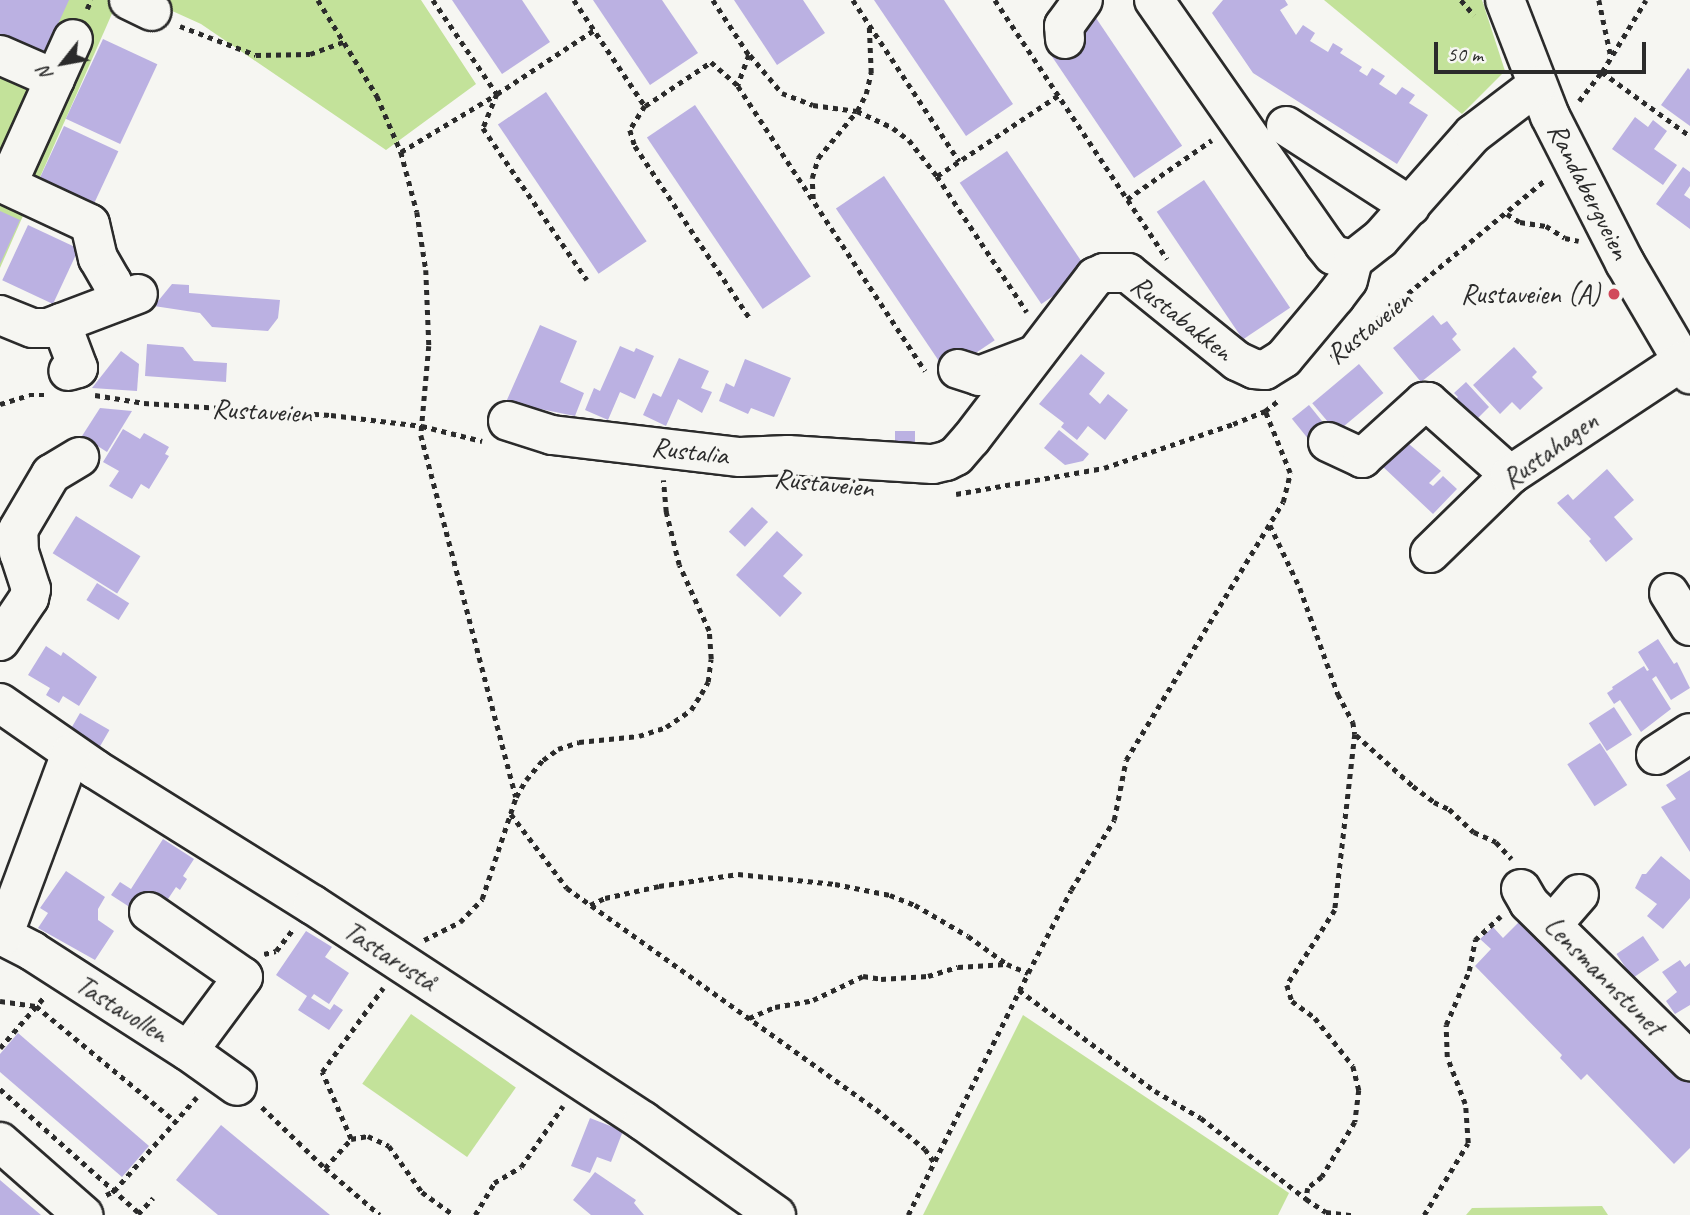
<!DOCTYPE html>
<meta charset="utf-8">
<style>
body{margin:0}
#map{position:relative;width:1690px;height:1215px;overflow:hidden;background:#f6f6f2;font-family:Caveat,sans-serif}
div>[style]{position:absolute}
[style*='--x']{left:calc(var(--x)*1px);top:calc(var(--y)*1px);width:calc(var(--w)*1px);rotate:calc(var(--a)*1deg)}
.green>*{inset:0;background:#c3e29a;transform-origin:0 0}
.building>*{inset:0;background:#bbb1e2;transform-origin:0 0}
.path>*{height:4.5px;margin-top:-2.25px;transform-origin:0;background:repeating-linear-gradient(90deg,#2b2b2b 0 5px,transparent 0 10px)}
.roads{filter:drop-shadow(2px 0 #2b2b2b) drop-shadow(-2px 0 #2b2b2b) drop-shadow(0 2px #2b2b2b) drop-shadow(0 -2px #2b2b2b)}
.minor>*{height:38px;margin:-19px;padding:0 19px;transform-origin:19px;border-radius:19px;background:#f6f6f2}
.dots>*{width:19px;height:19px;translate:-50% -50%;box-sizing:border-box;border:4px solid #f6f6f2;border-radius:50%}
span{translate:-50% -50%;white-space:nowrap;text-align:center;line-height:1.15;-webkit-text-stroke:7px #f6f6f2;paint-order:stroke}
.street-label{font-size:28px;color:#2b2b2b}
.poi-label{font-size:28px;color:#2b2b2b}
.right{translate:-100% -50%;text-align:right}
.north{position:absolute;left:28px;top:28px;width:70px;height:70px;-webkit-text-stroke:5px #f6f6f2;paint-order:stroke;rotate:239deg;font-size:19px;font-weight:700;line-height:28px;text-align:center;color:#2b2b2b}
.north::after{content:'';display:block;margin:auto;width:24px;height:32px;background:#2b2b2b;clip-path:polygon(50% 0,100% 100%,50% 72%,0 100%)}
.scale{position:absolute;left:1434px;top:42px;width:212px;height:32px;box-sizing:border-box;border:4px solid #2b2b2b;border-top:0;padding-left:9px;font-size:21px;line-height:24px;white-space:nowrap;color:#2b2b2b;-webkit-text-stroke:5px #f6f6f2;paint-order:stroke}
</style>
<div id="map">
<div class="green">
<div style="clip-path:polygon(0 0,118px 0,0 268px)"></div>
<div style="clip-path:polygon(148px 0,421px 0,476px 84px,386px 150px,201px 24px)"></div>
<div style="clip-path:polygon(1324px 0,1482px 0,1505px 71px,1462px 114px)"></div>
<div style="left:411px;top:1014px;width:128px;height:85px;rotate:35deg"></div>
<div style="clip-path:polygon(1023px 1015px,1289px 1193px,1278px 1215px,923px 1215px)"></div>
<div style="clip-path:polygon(1602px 1206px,1608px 1215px,1466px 1215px,1472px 1208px)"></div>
</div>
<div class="building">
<div style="clip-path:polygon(0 0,69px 0,43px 57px,0 37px)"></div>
<div style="clip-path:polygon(452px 0,522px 0,550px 42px,502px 74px)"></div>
<div style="clip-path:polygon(593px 0,662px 0,698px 53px,650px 85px)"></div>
<div style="clip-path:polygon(734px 0,803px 0,825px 33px,777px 65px)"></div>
<div style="clip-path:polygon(874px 0,944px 0,1013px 104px,966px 136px)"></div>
<div style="clip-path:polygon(1223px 0,1285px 0,1288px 5px,1280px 10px,1296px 35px,1303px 25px,1315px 33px,1310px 41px,1328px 52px,1333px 43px,1343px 49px,1340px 53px,1362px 67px,1359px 71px,1367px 76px,1372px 68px,1385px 76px,1379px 84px,1396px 95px,1402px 87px,1415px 95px,1409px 103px,1428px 115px,1397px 164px,1253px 73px,1212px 13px)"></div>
<div style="left:1096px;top:18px;width:154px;height:58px;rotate:56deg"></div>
<div style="left:103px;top:39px;width:60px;height:88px;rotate:25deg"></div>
<div style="clip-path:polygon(1688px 68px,1690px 70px,1690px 126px,1661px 105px)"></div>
<div style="left:546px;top:92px;width:180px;height:58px;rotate:56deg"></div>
<div style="left:695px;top:105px;width:207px;height:58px;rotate:56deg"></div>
<div style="clip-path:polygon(1635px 117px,1648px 127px,1653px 120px,1667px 131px,1654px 149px,1677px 165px,1663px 185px,1612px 149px)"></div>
<div style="left:64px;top:126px;width:60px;height:60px;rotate:25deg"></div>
<div style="left:1007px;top:151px;width:146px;height:57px;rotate:56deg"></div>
<div style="clip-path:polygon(1683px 167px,1690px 172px,1690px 186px,1684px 195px,1690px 199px,1690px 229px,1656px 204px)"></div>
<div style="left:884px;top:176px;width:198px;height:58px;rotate:56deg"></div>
<div style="left:1204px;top:180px;width:154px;height:57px;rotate:56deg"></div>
<div style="clip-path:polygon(0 211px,20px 220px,0 264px)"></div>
<div style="left:28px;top:225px;width:56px;height:61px;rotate:25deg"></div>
<div style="clip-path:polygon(172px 284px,189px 285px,189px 293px,280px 300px,278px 318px,268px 331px,212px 327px,200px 313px,154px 306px)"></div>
<div style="clip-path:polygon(1433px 315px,1441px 325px,1447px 321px,1457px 334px,1452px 339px,1461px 350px,1421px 382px,1393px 348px)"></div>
<div style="clip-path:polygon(540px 325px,577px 341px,560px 382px,584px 393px,575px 416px,506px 402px)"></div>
<div style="clip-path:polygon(147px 344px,183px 347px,194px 361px,227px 363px,226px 382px,145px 376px)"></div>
<div style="clip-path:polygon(620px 346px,634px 352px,636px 348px,654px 356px,635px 399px,620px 392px,608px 420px,585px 410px,594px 388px,600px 391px)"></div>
<div style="clip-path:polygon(1514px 347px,1537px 372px,1532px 377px,1543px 388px,1520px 410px,1512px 402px,1500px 414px,1473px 385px)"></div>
<div style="clip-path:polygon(121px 351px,139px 364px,137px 391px,92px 388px)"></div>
<div style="clip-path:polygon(1081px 354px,1105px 373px,1089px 394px,1100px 404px,1108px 394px,1128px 410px,1105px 440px,1088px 426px,1077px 440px,1061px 427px,1064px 423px,1039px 404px)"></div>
<div style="clip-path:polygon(679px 358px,709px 371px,701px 388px,712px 392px,702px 413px,678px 399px,666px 426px,643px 415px,653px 393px,661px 397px)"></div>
<div style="clip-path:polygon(745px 359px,791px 378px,774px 417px,751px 408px,748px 414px,719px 401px,726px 383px,734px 387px)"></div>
<div style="left:1359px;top:364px;width:38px;height:61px;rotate:50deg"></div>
<div style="clip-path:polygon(1466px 382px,1489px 407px,1473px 423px,1453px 402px,1458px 397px,1454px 393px)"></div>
<div style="left:1309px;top:405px;width:36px;height:22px;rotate:51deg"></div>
<div style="clip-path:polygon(100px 408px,132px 411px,107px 452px,82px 436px)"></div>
<div style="clip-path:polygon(123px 429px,140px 439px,144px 433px,169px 447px,165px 454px,169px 456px,149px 489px,141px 484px,132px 499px,109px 486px,119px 471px,103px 462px)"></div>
<div style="clip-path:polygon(1059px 430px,1089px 454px,1083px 461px,1065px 465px,1044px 448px)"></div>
<div style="left:895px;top:431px;width:20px;height:16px"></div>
<div style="clip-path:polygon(1403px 439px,1441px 471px,1429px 483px,1433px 486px,1443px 476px,1457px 489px,1433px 514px,1380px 464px)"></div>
<div style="clip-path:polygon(1607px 469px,1634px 500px,1614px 517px,1633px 539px,1606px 562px,1589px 541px,1591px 539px,1557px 503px,1568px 494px,1573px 500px)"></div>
<div style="left:752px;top:507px;width:22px;height:34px;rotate:43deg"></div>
<div style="left:76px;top:516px;width:76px;height:44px;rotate:32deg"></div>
<div style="clip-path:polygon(777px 531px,803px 555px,783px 576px,802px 593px,780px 617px,736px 575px)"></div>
<div style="left:97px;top:583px;width:38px;height:20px;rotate:32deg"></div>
<div style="clip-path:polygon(1658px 639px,1674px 664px,1677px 662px,1690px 688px,1671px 700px,1656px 676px,1652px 679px,1671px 709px,1641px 732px,1620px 700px,1614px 704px,1607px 693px,1613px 689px,1612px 687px,1644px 666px,1647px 671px,1649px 670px,1638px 652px)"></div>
<div style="clip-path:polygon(46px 646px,61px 656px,63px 652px,97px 677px,79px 706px,63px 696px,59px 703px,46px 695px,50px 688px,28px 675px)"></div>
<div style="left:1614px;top:707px;width:33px;height:30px;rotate:57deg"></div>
<div style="left:80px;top:713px;width:34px;height:28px;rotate:30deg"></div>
<div style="left:1600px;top:743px;width:50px;height:39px;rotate:57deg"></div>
<div style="clip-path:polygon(1690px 770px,1690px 852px,1661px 807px,1676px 799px,1666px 785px)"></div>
<div style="clip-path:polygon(163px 839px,194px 859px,183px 876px,187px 879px,180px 890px,176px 887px,160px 911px,145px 917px,111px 895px,120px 882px,131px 889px)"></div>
<div style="clip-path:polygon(1661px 856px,1690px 880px,1690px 898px,1663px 929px,1647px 916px,1657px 904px,1635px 888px,1642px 874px,1646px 874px)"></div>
<div style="clip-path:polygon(66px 871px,105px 897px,98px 909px,98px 920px,114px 931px,95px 960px,38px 928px,48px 913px,40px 908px)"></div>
<div style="clip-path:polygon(1522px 919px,1628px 1031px,1636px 1023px,1690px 1079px,1690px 1148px,1674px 1164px,1587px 1074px,1581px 1080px,1560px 1058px,1562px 1055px,1475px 966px,1491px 949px,1480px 939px,1493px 927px,1503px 938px)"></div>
<div style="clip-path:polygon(306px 931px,332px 947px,325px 957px,349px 973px,329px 1004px,314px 994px,311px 998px,330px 1010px,334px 1004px,343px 1010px,329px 1030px,298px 1010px,307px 996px,276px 975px)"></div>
<div style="left:1643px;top:936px;width:29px;height:32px;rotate:56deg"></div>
<div style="clip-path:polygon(1680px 960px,1685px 967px,1690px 963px,1690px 1005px,1675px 1014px,1666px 1001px,1677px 992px,1662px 972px)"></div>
<div style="clip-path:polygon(18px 1033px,149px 1146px,122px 1177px,0 1072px,0 1054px)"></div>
<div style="clip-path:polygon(590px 1118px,623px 1131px,611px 1162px,597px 1157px,590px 1173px,571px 1166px)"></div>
<div style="clip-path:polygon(221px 1125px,330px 1215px,218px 1215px,176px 1180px)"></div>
<div style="clip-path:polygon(595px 1172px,636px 1200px,634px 1203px,644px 1215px,591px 1215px,573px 1200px)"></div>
<div style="clip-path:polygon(0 1180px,28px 1204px,41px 1215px,0 1215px)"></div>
</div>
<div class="path">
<div style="--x:318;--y:0;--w:113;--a:58.4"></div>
<div style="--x:377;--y:96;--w:61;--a:66.8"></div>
<div style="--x:401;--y:152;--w:62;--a:75.1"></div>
<div style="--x:417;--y:212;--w:59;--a:81.2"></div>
<div style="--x:426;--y:270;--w:76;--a:87.7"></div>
<div style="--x:429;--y:346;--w:89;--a:95.1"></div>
<div style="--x:421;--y:435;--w:374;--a:75.3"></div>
<div style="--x:433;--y:0;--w:114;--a:55.8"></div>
<div style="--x:497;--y:94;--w:37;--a:112"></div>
<div style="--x:483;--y:128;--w:184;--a:55.6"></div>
<div style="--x:574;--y:0;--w:128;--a:56.2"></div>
<div style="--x:645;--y:106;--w:28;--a:122"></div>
<div style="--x:630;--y:130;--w:17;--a:73"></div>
<div style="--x:635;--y:146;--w:206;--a:56.3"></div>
<div style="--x:713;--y:0;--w:66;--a:56.8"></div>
<div style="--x:749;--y:55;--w:33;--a:110"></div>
<div style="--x:738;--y:86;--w:341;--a:56.7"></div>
<div style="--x:853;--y:0;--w:193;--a:56.6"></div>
<div style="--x:995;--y:0;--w:311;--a:56.4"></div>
<div style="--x:1461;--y:0;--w:20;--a:49"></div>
<div style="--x:1599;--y:0;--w:58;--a:78.1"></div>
<div style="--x:87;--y:9;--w:10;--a:-66"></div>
<div style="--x:180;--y:26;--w:81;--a:20.9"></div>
<div style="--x:256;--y:55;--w:54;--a:-1.1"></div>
<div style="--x:310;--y:54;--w:38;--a:-20"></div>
<div style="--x:750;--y:55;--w:50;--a:49.9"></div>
<div style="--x:782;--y:93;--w:33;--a:21"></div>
<div style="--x:813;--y:105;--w:44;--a:7.8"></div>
<div style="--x:857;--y:111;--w:40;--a:25"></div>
<div style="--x:893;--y:128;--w:20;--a:37"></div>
<div style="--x:909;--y:140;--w:46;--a:52.1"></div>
<div style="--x:937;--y:176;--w:163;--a:56.5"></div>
<div style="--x:1602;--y:72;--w:109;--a:36"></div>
<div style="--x:1579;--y:101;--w:37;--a:-52"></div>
<div style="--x:1602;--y:72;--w:84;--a:-58.6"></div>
<div style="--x:645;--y:106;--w:79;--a:-33.7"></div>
<div style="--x:711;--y:62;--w:35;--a:41"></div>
<div style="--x:401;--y:152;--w:112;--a:-31.1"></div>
<div style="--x:497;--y:94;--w:116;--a:-33.4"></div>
<div style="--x:937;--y:176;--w:146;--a:-33.6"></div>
<div style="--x:813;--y:199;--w:21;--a:-93"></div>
<div style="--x:812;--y:178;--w:21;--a:-73"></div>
<div style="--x:818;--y:158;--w:61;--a:-50.3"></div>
<div style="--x:857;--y:111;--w:19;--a:-62"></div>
<div style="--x:866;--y:94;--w:22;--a:-77"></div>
<div style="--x:871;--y:73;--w:48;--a:-92.4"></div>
<div style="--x:1127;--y:199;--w:103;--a:-34.8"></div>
<div style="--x:1507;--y:214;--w:15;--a:32"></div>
<div style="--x:1520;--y:222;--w:26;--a:9"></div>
<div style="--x:1546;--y:226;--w:22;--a:32"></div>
<div style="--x:1565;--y:238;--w:14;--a:12"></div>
<div style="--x:1331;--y:357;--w:278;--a:-39.6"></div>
<div style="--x:95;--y:395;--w:50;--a:9.3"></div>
<div style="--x:144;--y:403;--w:187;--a:3.7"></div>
<div style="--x:331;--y:415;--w:92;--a:6.9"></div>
<div style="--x:422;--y:426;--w:62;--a:14"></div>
<div style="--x:0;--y:404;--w:30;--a:-17"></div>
<div style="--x:29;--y:395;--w:16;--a:0"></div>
<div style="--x:956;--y:494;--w:150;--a:-10"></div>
<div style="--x:1104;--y:468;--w:136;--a:-18.8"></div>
<div style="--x:1233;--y:424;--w:35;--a:-22"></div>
<div style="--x:1265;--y:411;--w:16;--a:-38"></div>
<div style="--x:1270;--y:525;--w:70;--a:64.5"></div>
<div style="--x:1300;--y:588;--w:113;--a:70.3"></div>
<div style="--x:1338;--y:694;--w:32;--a:62"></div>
<div style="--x:1353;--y:722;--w:12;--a:81"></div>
<div style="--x:1355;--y:734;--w:177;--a:96.5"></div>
<div style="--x:1335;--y:910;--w:89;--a:122.6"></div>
<div style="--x:1287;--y:985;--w:17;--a:73"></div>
<div style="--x:1292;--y:1001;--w:29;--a:36"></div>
<div style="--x:1315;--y:1018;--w:61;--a:51.6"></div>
<div style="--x:1353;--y:1066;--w:25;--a:76"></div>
<div style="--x:1359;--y:1090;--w:32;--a:97"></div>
<div style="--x:1355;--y:1122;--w:64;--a:121"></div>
<div style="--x:1322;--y:1177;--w:18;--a:142"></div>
<div style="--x:1308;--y:1188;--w:11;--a:100"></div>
<div style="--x:1306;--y:1199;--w:24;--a:33"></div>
<div style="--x:1326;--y:1212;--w:26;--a:7"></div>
<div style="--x:1356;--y:735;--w:76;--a:41.8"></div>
<div style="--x:1413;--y:786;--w:26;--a:37"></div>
<div style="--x:1434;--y:802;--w:17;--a:25"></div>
<div style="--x:1449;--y:809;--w:34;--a:43"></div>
<div style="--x:1474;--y:832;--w:24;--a:24"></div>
<div style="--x:1496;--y:842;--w:23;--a:47"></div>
<div style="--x:511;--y:814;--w:93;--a:52.9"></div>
<div style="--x:567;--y:888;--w:380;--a:35.6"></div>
<div style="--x:876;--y:1109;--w:63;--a:39.2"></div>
<div style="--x:925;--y:1149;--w:16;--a:55"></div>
<div style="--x:590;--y:905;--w:17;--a:-25"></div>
<div style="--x:605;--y:898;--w:55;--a:-12.5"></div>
<div style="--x:659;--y:886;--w:80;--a:-8.6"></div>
<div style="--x:738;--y:874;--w:98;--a:5.9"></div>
<div style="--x:835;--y:884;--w:56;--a:11.3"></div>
<div style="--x:890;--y:895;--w:27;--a:22"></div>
<div style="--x:915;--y:905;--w:61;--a:30.3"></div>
<div style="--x:968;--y:936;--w:48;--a:35.7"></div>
<div style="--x:1007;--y:964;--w:23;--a:23"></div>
<div style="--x:424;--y:940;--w:40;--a:-26.6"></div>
<div style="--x:460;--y:922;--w:32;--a:-46"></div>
<div style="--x:482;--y:899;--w:108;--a:-71.6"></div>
<div style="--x:516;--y:797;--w:20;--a:-60"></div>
<div style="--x:526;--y:780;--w:26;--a:-50"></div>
<div style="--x:543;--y:760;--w:19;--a:-36"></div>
<div style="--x:558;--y:749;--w:22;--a:-18"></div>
<div style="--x:579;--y:742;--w:60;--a:-5.7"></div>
<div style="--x:639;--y:736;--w:28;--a:-18"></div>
<div style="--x:666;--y:727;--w:30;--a:-34"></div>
<div style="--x:691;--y:710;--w:19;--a:-58"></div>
<div style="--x:701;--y:694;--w:14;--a:-60"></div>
<div style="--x:708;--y:682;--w:23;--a:-83"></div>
<div style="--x:711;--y:659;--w:28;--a:-94"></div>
<div style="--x:709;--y:631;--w:72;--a:-114.4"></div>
<div style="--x:679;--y:565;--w:55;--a:-103.8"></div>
<div style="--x:666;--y:512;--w:32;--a:-95"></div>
<div style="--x:264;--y:954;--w:12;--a:-14"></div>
<div style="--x:276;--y:951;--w:28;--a:-52"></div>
<div style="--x:1019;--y:990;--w:169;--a:36.6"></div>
<div style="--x:1155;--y:1091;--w:53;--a:30.4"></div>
<div style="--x:1201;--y:1118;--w:133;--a:37.6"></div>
<div style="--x:0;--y:1001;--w:36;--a:8"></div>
<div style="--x:36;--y:1006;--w:180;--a:39.6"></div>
<div style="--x:749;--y:1018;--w:28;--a:-23"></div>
<div style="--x:775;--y:1007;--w:39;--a:-10"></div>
<div style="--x:813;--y:1000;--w:55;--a:-25.6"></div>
<div style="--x:863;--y:976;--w:18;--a:9"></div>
<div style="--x:881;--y:979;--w:47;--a:-3.7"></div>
<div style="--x:928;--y:976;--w:31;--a:-17"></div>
<div style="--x:958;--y:967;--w:48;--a:-3.6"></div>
<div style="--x:0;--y:1048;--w:69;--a:-49.1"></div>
<div style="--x:0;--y:1089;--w:186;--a:41.7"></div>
<div style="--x:262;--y:1107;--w:88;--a:44.1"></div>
<div style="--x:325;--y:1168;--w:72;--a:40.5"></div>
<div style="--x:351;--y:1139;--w:73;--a:-113.4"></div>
<div style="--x:322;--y:1072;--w:104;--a:-54"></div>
<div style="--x:325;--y:1168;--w:39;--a:-48"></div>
<div style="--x:351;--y:1139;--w:17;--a:-10"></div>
<div style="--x:368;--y:1136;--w:23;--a:25"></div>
<div style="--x:389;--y:1146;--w:57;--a:54.3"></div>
<div style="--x:422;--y:1192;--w:39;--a:36"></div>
<div style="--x:106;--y:1195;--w:9;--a:-27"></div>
<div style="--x:114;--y:1191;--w:125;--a:-48.6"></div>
<div style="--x:138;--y:1214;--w:22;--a:-47"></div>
<div style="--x:475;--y:1215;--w:37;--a:-59"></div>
<div style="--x:494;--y:1183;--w:31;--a:-31"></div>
<div style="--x:521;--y:1167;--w:74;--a:-55.5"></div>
<div style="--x:908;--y:1215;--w:270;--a:-63.6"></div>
<div style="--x:1028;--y:973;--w:93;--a:-62.6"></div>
<div style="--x:1071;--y:890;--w:82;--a:-58.4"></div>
<div style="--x:1114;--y:820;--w:61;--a:-78.7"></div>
<div style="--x:1126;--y:760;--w:302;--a:-58.7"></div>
<div style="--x:1283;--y:502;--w:30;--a:-76"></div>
<div style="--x:1290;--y:473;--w:67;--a:-112"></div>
<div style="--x:1424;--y:1215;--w:84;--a:-58.6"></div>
<div style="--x:1468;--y:1143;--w:39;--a:-94"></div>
<div style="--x:1465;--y:1104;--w:50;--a:-111"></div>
<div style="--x:1447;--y:1057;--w:32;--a:-92"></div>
<div style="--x:1446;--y:1025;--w:59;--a:-66.9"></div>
<div style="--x:1469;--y:971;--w:32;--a:-79"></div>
<div style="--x:1475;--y:940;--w:35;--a:-43"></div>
</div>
<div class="roads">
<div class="minor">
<div style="--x:129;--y:0;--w:25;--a:26"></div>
<div style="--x:1154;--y:0;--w:297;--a:55.1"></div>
<div style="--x:1324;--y:244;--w:14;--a:51"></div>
<div style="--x:1333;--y:255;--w:21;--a:14"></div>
<div style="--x:1505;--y:0;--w:124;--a:68.8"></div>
<div style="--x:1550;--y:116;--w:165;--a:63"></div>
<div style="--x:1625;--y:263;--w:129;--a:59.6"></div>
<div style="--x:1065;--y:39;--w:13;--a:-94"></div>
<div style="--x:1064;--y:26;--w:32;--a:-54"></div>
<div style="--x:0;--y:55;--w:60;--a:23.6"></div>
<div style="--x:1286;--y:126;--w:148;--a:32.8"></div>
<div style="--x:0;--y:182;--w:99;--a:25"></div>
<div style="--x:90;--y:224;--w:35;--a:77"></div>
<div style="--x:98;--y:258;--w:28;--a:60"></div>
<div style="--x:112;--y:282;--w:20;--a:70"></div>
<div style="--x:7;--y:185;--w:160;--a:-65.7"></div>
<div style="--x:0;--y:315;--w:35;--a:22"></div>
<div style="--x:33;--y:328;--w:15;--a:0"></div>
<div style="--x:48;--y:328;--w:96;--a:-20.7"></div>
<div style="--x:61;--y:323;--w:48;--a:69.3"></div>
<div style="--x:78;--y:368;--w:10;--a:163"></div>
<div style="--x:958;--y:369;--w:22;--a:18"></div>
<div style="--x:979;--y:376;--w:59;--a:-20.9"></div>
<div style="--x:508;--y:421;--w:46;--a:17.7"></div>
<div style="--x:552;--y:435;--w:189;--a:6.7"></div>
<div style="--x:740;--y:457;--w:48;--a:-2.4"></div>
<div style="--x:788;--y:455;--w:145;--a:3.6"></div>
<div style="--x:933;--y:464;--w:13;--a:-13"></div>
<div style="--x:946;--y:461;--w:11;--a:-27"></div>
<div style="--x:956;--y:456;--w:23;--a:-49"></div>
<div style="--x:971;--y:439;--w:204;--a:-52.6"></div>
<div style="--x:1095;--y:277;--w:10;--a:-24"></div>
<div style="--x:1104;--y:273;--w:24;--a:0"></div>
<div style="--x:1128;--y:273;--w:140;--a:38.9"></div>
<div style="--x:1237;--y:361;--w:19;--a:25"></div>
<div style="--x:1254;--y:369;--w:11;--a:5"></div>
<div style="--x:1265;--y:370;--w:22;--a:-32"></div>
<div style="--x:1284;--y:358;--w:80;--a:-50.1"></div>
<div style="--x:1335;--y:297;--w:21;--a:-53"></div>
<div style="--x:1348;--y:280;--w:21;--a:-76"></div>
<div style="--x:1353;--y:260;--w:34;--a:-38"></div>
<div style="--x:1380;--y:239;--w:140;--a:-48.5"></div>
<div style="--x:1473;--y:134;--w:79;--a:-37.3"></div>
<div style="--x:1328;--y:442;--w:38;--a:25"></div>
<div style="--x:1362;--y:458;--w:84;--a:-42.1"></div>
<div style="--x:1424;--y:402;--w:4;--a:0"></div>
<div style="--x:1428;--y:402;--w:110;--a:41.7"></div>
<div style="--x:1430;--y:553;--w:112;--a:-44.3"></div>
<div style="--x:1510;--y:475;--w:206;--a:-33.5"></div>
<div style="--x:1669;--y:593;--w:39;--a:58"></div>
<div style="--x:0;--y:641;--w:52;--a:-56"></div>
<div style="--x:29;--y:598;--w:9;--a:-77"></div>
<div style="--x:31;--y:589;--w:38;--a:-108"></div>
<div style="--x:19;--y:553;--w:23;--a:-92"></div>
<div style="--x:18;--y:530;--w:65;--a:-59.5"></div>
<div style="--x:51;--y:474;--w:33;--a:-31"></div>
<div style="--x:0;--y:703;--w:116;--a:34.8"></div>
<div style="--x:95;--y:769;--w:257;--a:32"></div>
<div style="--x:313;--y:905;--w:394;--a:33.2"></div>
<div style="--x:643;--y:1121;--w:163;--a:35.3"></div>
<div style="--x:1656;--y:755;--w:40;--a:-32.9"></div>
<div style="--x:1521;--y:889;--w:16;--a:60"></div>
<div style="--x:1529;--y:903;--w:226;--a:44.5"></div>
<div style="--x:149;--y:912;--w:114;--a:34.7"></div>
<div style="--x:243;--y:977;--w:92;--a:126.6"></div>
<div style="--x:1552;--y:925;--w:41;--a:-48.9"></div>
<div style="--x:3;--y:936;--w:33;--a:27"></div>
<div style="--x:32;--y:951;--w:185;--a:32.7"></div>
<div style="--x:188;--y:1051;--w:60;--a:35.5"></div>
<div style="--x:0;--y:937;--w:3;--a:-18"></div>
<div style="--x:3;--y:936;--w:195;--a:-69.6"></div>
<div style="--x:0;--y:1142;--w:111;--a:41.3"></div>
</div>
</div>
<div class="dots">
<div style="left:1614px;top:294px;background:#d1495b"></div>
</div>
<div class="street-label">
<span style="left:1589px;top:191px;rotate:63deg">Randabergveien</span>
<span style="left:1182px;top:318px;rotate:38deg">Rustabakken</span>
<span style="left:1369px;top:327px;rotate:-39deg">Rustaveien</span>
<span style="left:262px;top:411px;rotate:3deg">Rustaveien</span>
<span style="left:1550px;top:450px;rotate:-36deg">Rustahagen</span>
<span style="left:690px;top:451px;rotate:7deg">Rustalia</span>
<span style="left:824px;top:483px;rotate:6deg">Rustaveien</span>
<span style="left:390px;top:956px;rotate:33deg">Tastarustå</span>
<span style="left:1604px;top:976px;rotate:45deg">Lensmannstunet</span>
<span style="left:122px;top:1009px;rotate:32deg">Tastavollen</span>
</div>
<div class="poi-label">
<span class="right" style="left:1600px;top:294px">Rustaveien (A)</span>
</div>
<div class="north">N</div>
<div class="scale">50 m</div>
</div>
